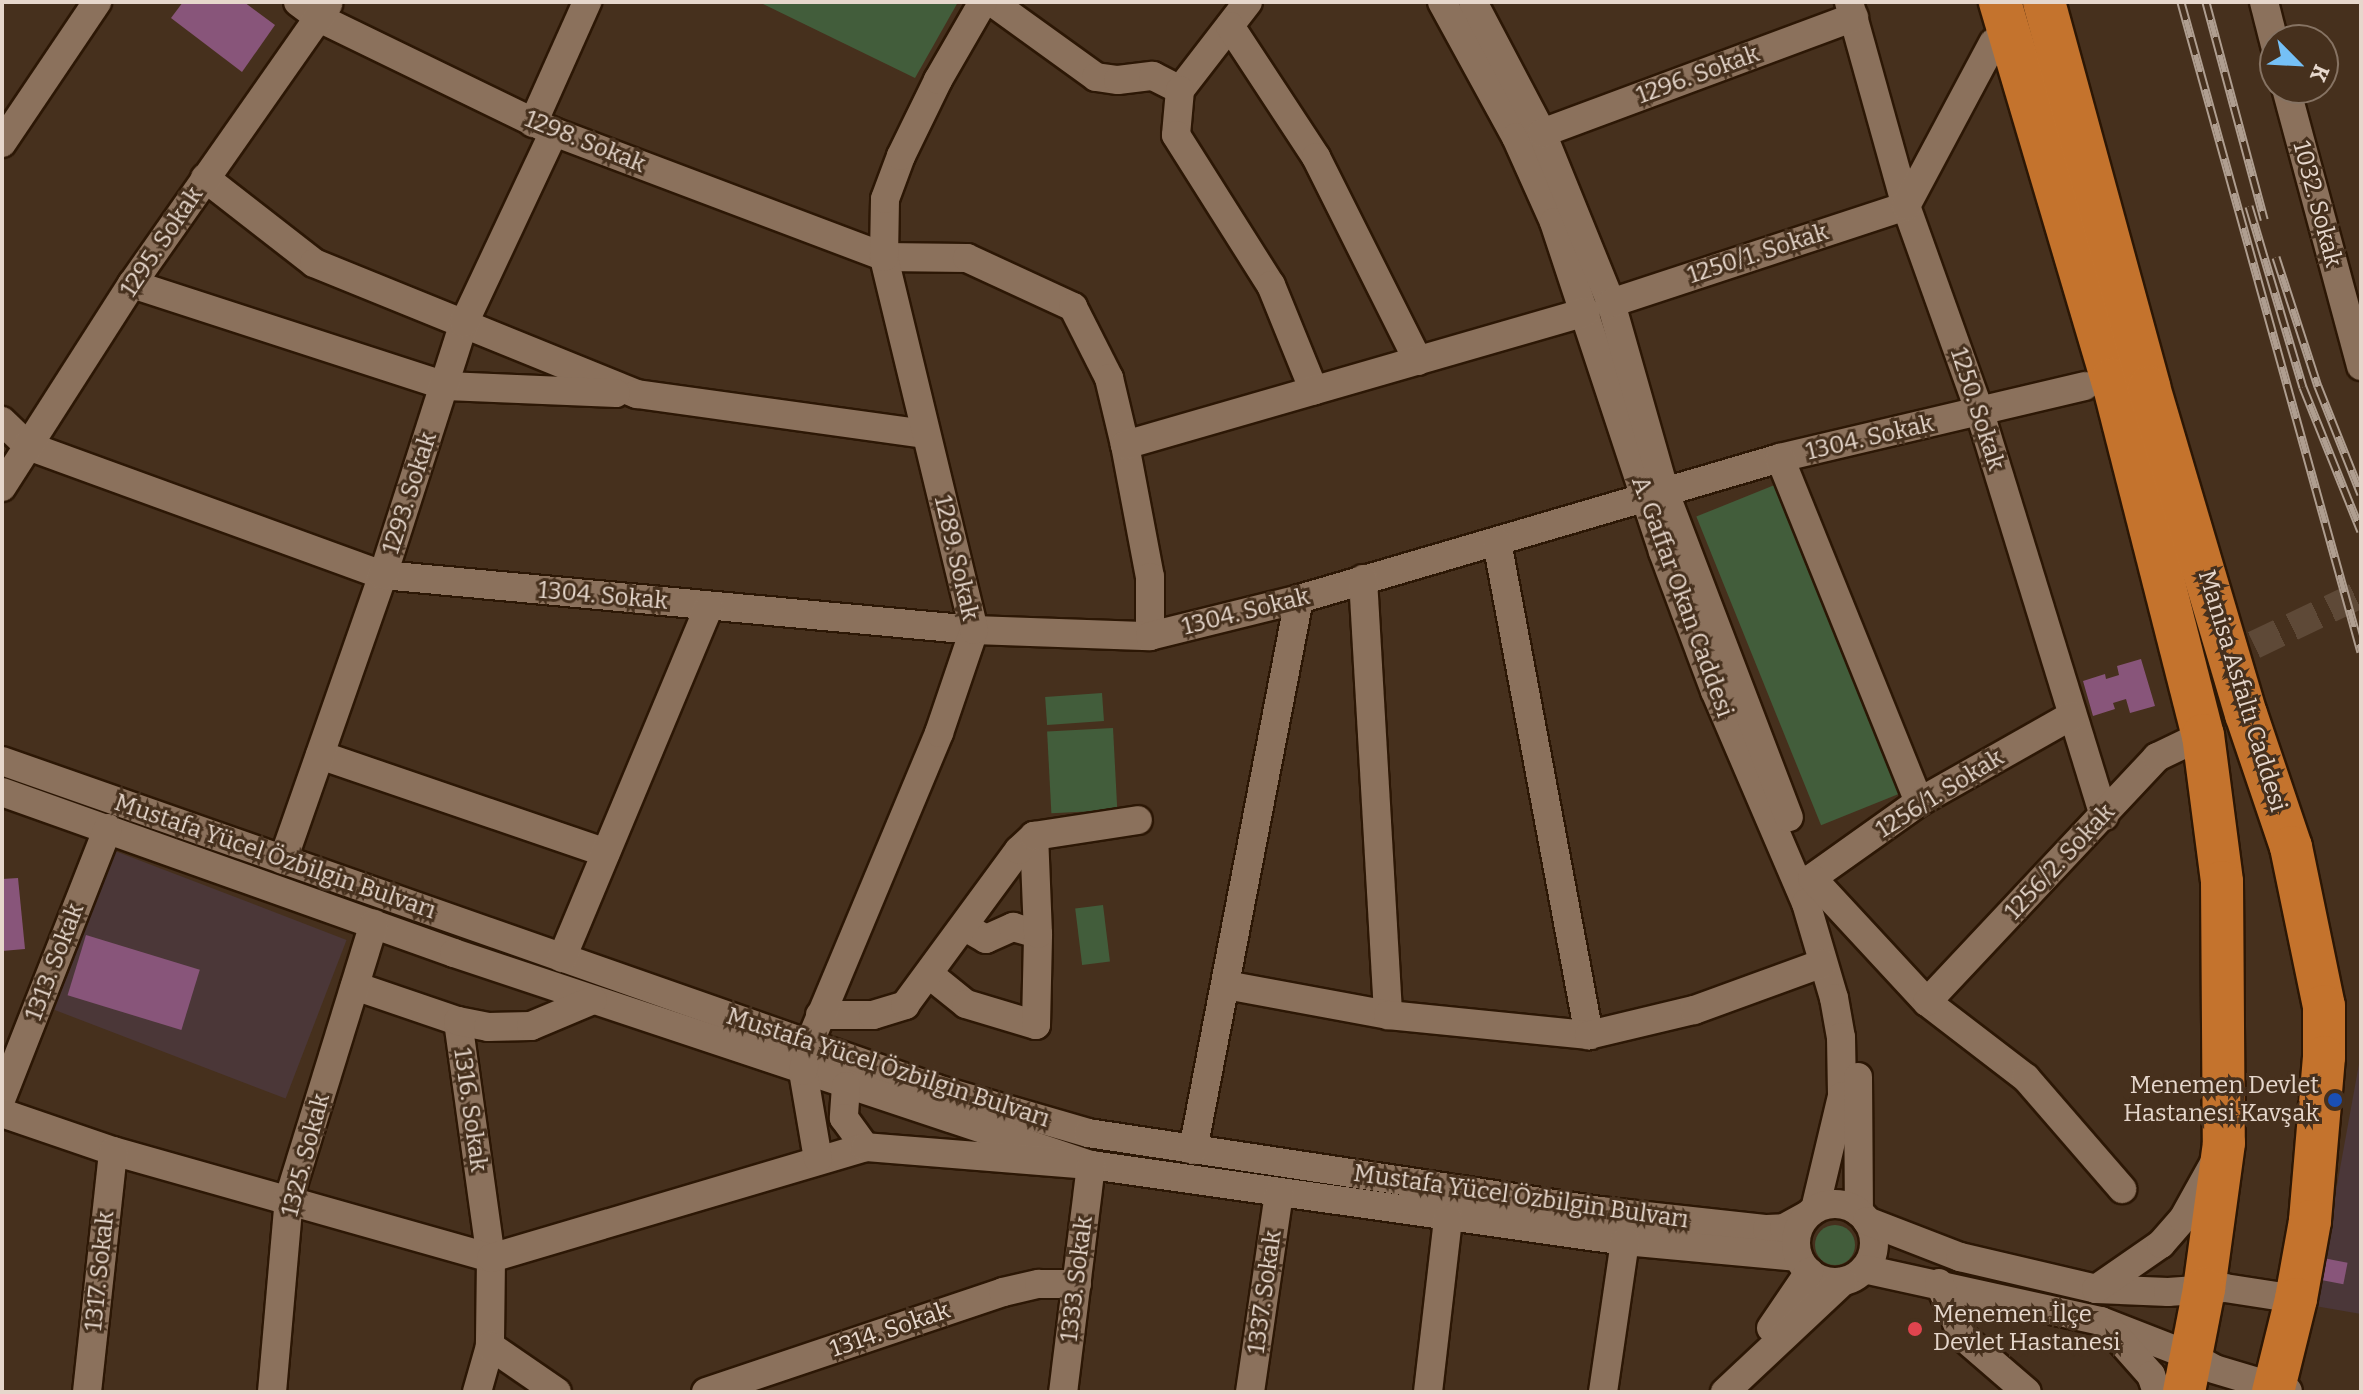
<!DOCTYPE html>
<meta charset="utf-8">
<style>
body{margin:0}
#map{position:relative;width:2363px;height:1394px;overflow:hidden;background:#46301d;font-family:Bitter,serif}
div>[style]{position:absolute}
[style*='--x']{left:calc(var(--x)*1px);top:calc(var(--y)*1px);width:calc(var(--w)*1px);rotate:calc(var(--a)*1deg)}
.commercial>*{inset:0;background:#4b3739}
.education>*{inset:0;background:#4b3738;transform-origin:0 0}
.green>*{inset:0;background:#425d3b;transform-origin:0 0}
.round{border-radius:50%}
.building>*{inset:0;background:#88557a;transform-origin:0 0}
.minor-tunnel>*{height:28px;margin-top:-14px;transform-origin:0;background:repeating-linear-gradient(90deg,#5e4937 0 28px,transparent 0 42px)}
.roads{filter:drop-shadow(2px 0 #2c1705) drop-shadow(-2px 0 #2c1705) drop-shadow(0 2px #2c1705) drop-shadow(0 -2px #2c1705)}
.minor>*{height:28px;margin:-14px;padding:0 14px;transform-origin:14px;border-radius:14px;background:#8b715c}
.minor>.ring{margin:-14px;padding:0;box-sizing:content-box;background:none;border:28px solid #8b715c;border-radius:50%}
.highway>*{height:42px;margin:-21px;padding:0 21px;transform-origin:21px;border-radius:21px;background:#c4732d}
.rail>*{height:9px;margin-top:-4.5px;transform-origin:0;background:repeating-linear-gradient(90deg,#46301d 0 18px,#af9e90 0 36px);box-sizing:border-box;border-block:2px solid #af9e90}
.dots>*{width:22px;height:22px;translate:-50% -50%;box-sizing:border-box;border:4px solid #46301d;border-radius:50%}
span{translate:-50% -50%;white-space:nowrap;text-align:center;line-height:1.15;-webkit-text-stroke:6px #46301d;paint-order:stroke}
.street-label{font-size:24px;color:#e6d7cc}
.poi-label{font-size:24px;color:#e6d7cc}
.right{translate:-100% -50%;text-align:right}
.left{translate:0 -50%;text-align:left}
.frame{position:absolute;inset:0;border:4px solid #e6d7cc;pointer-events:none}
.north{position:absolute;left:2259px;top:24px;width:80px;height:80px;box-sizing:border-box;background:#46301d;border:2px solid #867363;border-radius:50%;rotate:114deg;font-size:22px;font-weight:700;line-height:32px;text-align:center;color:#e6d7cc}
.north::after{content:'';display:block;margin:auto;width:28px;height:36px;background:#75c0f6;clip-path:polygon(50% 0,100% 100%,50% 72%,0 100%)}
</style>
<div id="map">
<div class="commercial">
<div style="clip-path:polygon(2361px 1053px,2361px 1314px,2315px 1306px)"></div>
</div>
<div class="education">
<div style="left:115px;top:851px;width:248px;height:170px;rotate:21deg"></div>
</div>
<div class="green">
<div style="clip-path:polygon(759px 2px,958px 2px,915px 78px)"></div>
<div style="left:1777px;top:484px;width:333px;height:87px;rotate:68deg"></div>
<div style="left:1102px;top:693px;width:28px;height:57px;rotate:86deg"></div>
<div style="left:1113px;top:728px;width:82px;height:66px;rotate:87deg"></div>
<div style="left:1103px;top:905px;width:57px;height:28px;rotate:83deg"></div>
<div class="round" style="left:1815px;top:1225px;width:40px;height:40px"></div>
</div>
<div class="building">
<div style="clip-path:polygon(183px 2px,244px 2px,275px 25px,242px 72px,171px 18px)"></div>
<div style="clip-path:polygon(2141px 659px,2155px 706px,2130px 713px,2126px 699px,2113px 703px,2115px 709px,2093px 716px,2083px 681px,2105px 674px,2106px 679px,2119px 675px,2117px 666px)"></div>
<div style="clip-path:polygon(18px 878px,25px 949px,2px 951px,2px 879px)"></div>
<div style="left:86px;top:935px;width:119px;height:63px;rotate:17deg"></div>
<div style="left:2323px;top:1258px;width:25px;height:22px;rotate:11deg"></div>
</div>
<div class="minor-tunnel">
<div style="--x:2254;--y:645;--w:119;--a:-25.5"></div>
</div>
<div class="roads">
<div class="minor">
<div style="--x:298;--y:2;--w:26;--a:37"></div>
<div style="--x:319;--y:18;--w:261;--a:25.9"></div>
<div style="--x:554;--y:132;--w:353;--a:20.7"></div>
<div style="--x:884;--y:257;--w:83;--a:0.7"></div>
<div style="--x:967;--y:258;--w:117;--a:24.8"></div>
<div style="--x:1073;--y:307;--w:80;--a:63.1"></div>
<div style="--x:1109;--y:378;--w:69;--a:76.6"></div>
<div style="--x:1125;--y:445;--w:134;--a:79.3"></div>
<div style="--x:1150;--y:577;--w:59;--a:90"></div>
<div style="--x:992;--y:2;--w:128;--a:35.8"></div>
<div style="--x:1096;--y:77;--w:22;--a:8"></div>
<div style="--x:1118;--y:80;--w:35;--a:-7"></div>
<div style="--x:1153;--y:76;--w:30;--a:27"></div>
<div style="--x:1180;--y:90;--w:111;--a:-52.3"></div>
<div style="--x:1442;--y:2;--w:154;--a:61.3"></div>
<div style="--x:1516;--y:137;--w:93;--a:65.9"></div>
<div style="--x:1554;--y:222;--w:348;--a:71.7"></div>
<div style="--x:1663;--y:552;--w:148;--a:69.5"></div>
<div style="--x:1715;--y:691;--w:231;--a:66.8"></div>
<div style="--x:1806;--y:903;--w:99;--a:73.6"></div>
<div style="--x:1834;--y:998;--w:40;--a:80"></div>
<div style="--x:1841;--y:1037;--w:59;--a:89"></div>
<div style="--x:1842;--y:1096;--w:116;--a:103.4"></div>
<div style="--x:1473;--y:2;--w:148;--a:62.2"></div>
<div style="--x:1542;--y:133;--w:183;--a:67.9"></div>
<div style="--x:1611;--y:303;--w:198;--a:74.1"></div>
<div style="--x:1665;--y:493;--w:347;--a:69.1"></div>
<div style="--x:1849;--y:2;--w:212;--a:74.4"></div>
<div style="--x:1906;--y:206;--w:220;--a:70.3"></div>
<div style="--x:1980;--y:413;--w:422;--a:72.9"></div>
<div style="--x:2264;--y:2;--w:44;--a:75.7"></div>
<div style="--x:1230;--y:26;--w:157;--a:56.7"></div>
<div style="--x:1316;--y:157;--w:228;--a:63.4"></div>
<div style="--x:2286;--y:88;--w:288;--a:74.9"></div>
<div style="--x:1180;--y:90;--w:45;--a:95.1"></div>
<div style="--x:1176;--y:135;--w:178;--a:57.7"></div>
<div style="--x:1271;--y:285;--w:114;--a:67.9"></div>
<div style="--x:533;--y:123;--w:133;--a:-65.9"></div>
<div style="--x:1542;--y:133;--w:333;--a:-20.4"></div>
<div style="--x:2;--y:143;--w:170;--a:-56"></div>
<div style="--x:205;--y:178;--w:138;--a:37.9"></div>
<div style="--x:314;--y:263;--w:349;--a:22.1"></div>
<div style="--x:637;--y:394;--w:290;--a:7.9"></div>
<div style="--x:132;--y:284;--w:330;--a:18"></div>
<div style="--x:446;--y:386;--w:170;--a:2.4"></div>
<div style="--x:1611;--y:303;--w:311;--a:-18.2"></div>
<div style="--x:1906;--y:206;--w:185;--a:-61.9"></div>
<div style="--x:2;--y:421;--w:36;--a:44"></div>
<div style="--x:28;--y:446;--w:378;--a:20"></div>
<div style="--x:383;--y:575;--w:594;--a:5.32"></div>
<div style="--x:974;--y:630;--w:176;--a:2"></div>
<div style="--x:1150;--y:636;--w:154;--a:-13.9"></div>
<div style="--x:1299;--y:599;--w:501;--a:-16.34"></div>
<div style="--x:1780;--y:458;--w:313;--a:-13.3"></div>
<div style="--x:1125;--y:445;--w:480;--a:-16.1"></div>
<div style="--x:1780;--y:458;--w:371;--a:68"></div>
<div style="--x:2;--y:487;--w:241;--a:-57.4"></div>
<div style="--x:132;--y:284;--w:342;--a:-55"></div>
<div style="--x:1497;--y:542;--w:502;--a:79.43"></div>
<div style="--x:1363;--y:579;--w:437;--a:86.7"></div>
<div style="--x:2071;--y:716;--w:175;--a:150.5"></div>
<div style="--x:1919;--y:802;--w:131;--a:144.6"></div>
<div style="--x:1812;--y:878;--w:169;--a:47.2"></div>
<div style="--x:1927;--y:1002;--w:125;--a:37.5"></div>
<div style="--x:2026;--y:1078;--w:147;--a:49.1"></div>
<div style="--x:320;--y:755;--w:302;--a:18.9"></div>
<div style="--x:2;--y:761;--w:991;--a:19.33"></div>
<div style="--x:937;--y:1089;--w:157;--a:16.2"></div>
<div style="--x:1088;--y:1133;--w:518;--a:8.66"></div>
<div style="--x:1600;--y:1211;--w:168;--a:6.2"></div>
<div style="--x:1767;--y:1229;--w:17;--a:-3"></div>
<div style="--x:1784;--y:1228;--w:25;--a:-29"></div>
<div style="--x:2;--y:792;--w:480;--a:19.6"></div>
<div style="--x:454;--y:953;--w:671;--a:18.41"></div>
<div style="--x:1091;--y:1165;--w:539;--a:8.1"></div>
<div style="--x:1625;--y:1241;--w:174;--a:5.3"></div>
<div style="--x:283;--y:860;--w:302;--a:-70.7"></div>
<div style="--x:383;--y:575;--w:265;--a:-72.2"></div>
<div style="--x:464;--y:323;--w:211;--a:-64.8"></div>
<div style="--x:965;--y:927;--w:24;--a:30"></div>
<div style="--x:986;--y:939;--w:30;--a:-24"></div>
<div style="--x:1013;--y:927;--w:26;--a:16"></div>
<div style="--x:562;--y:958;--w:381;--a:-67.3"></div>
<div style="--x:930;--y:975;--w:46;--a:38.9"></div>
<div style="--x:966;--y:1004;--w:73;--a:16.7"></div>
<div style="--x:1036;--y:1025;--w:91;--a:-88.7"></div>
<div style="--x:1038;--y:934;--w:98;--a:-92.3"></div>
<div style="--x:1226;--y:985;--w:165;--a:10.5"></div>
<div style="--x:1388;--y:1015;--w:202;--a:5.7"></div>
<div style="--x:1589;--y:1035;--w:108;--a:-13.4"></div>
<div style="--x:1694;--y:1010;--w:137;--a:-20"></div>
<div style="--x:355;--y:986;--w:109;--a:18.8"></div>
<div style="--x:458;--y:1021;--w:239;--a:82.1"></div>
<div style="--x:491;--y:1258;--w:88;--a:90.7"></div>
<div style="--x:490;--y:1346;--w:48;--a:105.8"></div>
<div style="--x:1927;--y:1002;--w:336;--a:-46.8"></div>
<div style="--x:2157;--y:757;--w:51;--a:-25.6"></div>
<div style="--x:820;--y:1015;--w:53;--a:0"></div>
<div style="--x:873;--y:1015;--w:34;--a:-17"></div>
<div style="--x:905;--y:1005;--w:192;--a:-53.7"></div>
<div style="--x:1019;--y:850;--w:21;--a:-43"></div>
<div style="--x:1034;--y:836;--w:105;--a:-8.7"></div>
<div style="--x:458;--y:1021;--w:31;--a:11"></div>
<div style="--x:488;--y:1027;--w:43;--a:-1.3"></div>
<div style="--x:531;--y:1026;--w:67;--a:-22.8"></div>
<div style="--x:1858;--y:1077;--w:135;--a:89.6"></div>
<div style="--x:846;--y:1086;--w:32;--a:94"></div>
<div style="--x:844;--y:1118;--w:36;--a:54"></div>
<div style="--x:2;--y:1097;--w:289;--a:-68.5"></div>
<div style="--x:2;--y:1113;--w:117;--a:18.9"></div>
<div style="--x:113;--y:1151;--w:393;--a:15.8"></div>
<div style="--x:491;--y:1258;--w:390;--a:-16.5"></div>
<div style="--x:865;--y:1147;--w:227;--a:4.6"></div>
<div style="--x:1091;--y:1165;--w:229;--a:97"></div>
<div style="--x:1193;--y:1150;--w:561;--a:-79.11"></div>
<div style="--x:818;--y:1159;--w:89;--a:-99.7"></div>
<div style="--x:803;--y:1071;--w:28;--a:-77"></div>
<div style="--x:809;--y:1044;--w:337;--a:-67.3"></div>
<div style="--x:939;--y:733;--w:109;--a:-71.2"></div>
<div style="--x:974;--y:630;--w:384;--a:-103.6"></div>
<div style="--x:884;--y:257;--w:58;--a:-89"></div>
<div style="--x:885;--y:199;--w:46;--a:-69.6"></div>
<div style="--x:901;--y:156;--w:85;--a:-64"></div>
<div style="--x:938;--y:80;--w:90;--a:-60"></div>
<div class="ring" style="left:1796px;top:1204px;width:50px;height:50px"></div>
<div style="--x:1867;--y:1221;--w:100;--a:21.2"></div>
<div style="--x:1960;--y:1257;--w:140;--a:13.2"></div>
<div style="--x:2096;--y:1289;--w:72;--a:2.4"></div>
<div style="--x:2168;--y:1292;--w:57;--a:-4"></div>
<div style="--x:2225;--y:1288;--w:72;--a:8.8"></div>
<div style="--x:1864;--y:1269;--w:243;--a:12.4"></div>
<div style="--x:2101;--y:1321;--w:97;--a:21.3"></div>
<div style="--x:2191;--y:1356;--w:26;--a:29"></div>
<div style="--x:2214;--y:1369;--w:77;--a:16.6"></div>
<div style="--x:1939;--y:1283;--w:59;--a:66"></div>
<div style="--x:1963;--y:1337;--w:84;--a:40.7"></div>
<div style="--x:2096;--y:1289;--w:79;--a:-34.7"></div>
<div style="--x:2161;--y:1244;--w:33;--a:-49"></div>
<div style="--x:2183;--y:1219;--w:62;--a:-60.9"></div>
<div style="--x:1771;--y:1328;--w:68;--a:-55.8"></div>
<div style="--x:2111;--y:1330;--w:60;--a:48.4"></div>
<div style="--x:2151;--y:1375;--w:18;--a:71"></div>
<div style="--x:490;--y:1346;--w:81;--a:34.5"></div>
<div style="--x:87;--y:1392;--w:242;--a:-83.8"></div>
<div style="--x:272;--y:1392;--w:195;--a:-85"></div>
<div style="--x:289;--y:1198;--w:287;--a:-72.8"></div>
<div style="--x:706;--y:1392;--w:313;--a:-18.6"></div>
<div style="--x:1003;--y:1292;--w:37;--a:-13"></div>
<div style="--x:1039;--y:1284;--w:38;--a:0"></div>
<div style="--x:1250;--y:1392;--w:202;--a:-81.7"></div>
<div style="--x:1428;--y:1392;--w:175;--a:-83.4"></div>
<div style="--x:1603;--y:1392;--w:153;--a:-81.7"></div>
<div style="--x:1725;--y:1392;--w:161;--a:-43.2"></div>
</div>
<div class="highway">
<div style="--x:2000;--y:2;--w:393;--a:73.5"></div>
<div style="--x:2112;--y:379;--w:367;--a:75.7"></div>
<div style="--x:2203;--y:735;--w:148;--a:82.6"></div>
<div style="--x:2222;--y:882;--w:261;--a:89.6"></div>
<div style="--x:2224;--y:1143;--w:147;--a:97.8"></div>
<div style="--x:2204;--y:1289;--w:105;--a:101"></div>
<div style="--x:2044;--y:2;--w:399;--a:74.7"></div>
<div style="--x:2149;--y:387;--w:341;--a:73.5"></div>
<div style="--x:2246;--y:714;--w:140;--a:71.3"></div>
<div style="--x:2291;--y:847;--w:162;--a:78.3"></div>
<div style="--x:2324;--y:1006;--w:51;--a:90"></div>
<div style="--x:2324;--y:1057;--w:165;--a:94.9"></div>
<div style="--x:2310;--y:1221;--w:79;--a:100.2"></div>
<div style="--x:2296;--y:1299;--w:96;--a:103.9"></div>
</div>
</div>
<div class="rail">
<div style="--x:2181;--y:2;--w:674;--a:74.52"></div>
<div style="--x:2206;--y:2;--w:225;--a:75"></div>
<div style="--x:2249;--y:206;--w:189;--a:73.4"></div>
<div style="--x:2303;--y:387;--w:155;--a:68.1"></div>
<div style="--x:2276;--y:257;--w:136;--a:72"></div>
<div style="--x:2318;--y:386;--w:116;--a:68.3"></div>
</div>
<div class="dots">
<div style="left:2335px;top:1100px;background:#1a4fb4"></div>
<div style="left:1915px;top:1329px;background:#e0444e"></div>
</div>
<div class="street-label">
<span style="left:1698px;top:75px;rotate:-20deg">1296. Sokak</span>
<span style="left:585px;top:142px;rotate:22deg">1298. Sokak</span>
<span style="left:2317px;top:204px;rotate:75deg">1032. Sokak</span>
<span style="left:162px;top:242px;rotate:-56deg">1295. Sokak</span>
<span style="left:1758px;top:254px;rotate:-18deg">1250/1. Sokak</span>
<span style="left:1977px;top:409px;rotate:72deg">1250. Sokak</span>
<span style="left:1870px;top:438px;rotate:-13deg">1304. Sokak</span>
<span style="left:410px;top:493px;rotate:-72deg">1293. Sokak</span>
<span style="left:956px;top:558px;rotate:77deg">1289. Sokak</span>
<span style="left:603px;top:596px;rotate:5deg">1304. Sokak</span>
<span style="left:1682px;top:597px;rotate:70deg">A. Gaffar Okan Caddesi</span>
<span style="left:1246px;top:612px;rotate:-14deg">1304. Sokak</span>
<span style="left:2242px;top:691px;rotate:73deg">Manisa Asfaltı Caddesi</span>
<span style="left:1940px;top:794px;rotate:-32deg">1256/1. Sokak</span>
<span style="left:275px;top:857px;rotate:19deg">Mustafa Yücel Özbilgin Bulvarı</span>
<span style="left:2060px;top:862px;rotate:-47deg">1256/2. Sokak</span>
<span style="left:55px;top:962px;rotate:-69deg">1313. Sokak</span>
<span style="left:888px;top:1068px;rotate:18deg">Mustafa Yücel Özbilgin Bulvarı</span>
<span style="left:470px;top:1110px;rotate:82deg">1316. Sokak</span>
<span style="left:306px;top:1155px;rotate:-75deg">1325. Sokak</span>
<span style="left:1521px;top:1197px;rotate:8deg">Mustafa Yücel Özbilgin Bulvarı</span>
<span style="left:100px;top:1271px;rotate:-84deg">1317. Sokak</span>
<span style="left:1077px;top:1279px;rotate:-83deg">1333. Sokak</span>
<span style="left:1265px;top:1292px;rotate:-82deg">1337. Sokak</span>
<span style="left:890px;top:1330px;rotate:-19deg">1314. Sokak</span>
</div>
<div class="poi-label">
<span class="right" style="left:2319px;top:1100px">Menemen Devlet<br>Hastanesi Kavşak</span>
<span class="left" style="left:1933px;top:1329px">Menemen İlçe<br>Devlet Hastanesi</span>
</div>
<div class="frame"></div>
<div class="north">K</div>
</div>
